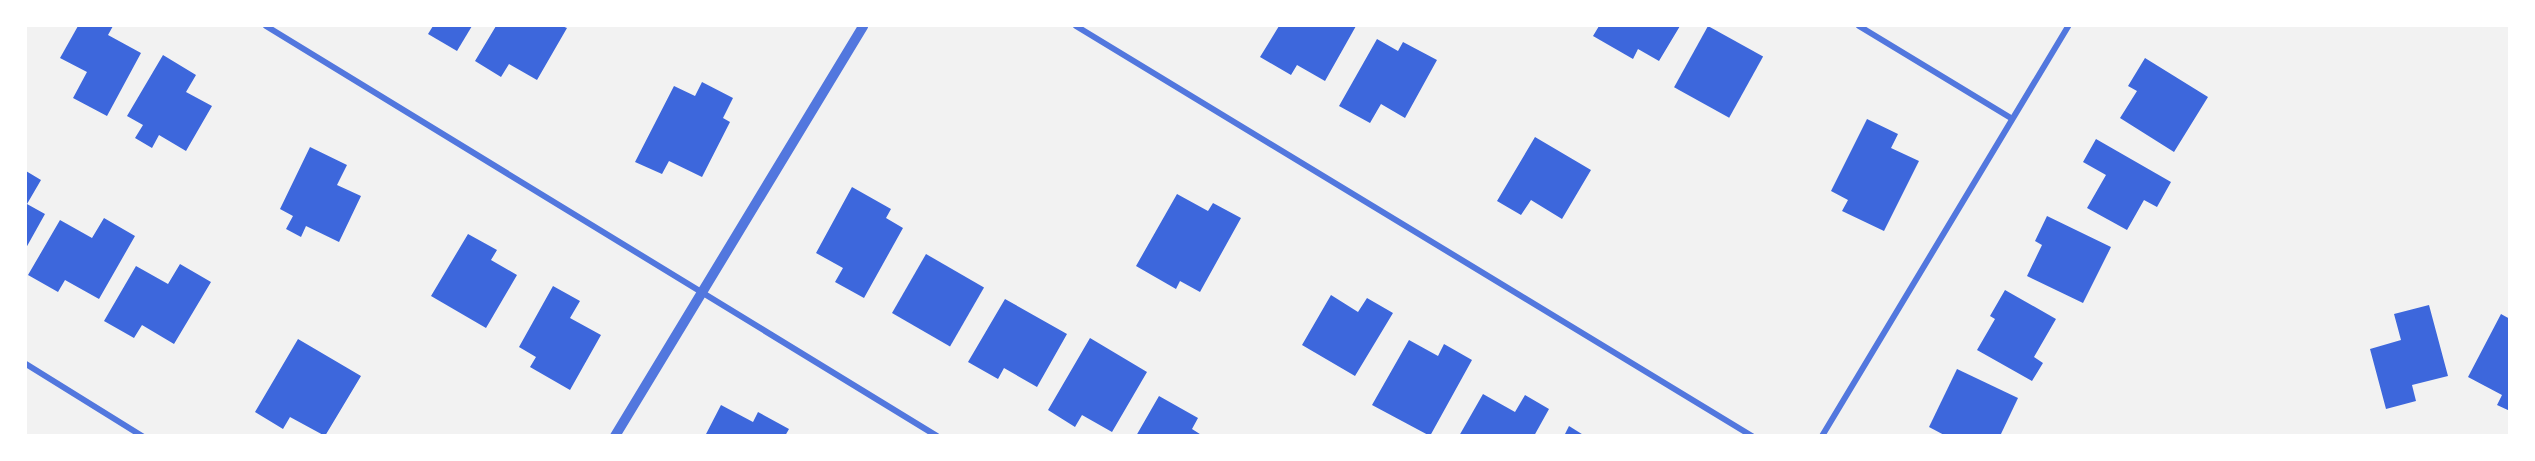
<!DOCTYPE html>
<style>
body{margin:0}
#map{position:relative;width:2535px;height:461px;overflow:hidden;background:#f2f2f2;font-family:Georgia,serif}
div>[style]{position:absolute}
[style*='--x']{left:calc(var(--x)*1px);top:calc(var(--y)*1px);width:calc(var(--w)*1px);rotate:calc(var(--a)*1deg)}
.building>*{inset:0;background:#3d67dc;transform-origin:0 0}
.minor>*{height:6px;margin:-3px;padding:0 3px;transform-origin:3px;border-radius:3px;background:#5277de}
.tertiary>*{height:10px;margin:-5px;padding:0 5px;transform-origin:5px;border-radius:5px;background:#5277de}
span{translate:-50% -50%;white-space:nowrap;text-align:center;line-height:1.15;-webkit-text-stroke:6px #fff;paint-order:stroke}
.frame{position:absolute;inset:0;border:27px solid #fff;pointer-events:none}
</style>
<div id="map">
<div class="building">
<div style="clip-path:polygon(78px 26px,113px 26px,108px 35px,141px 53px,107px 116px,73px 98px,87px 72px,60px 58px)"></div>
<div style="clip-path:polygon(433px 26px,472px 26px,457px 51px,428px 34px)"></div>
<div style="clip-path:polygon(496px 26px,562px 26px,567px 28px,537px 80px,509px 64px,501px 77px,475px 61px)"></div>
<div style="clip-path:polygon(1279px 26px,1356px 26px,1325px 81px,1297px 65px,1291px 75px,1260px 57px)"></div>
<div style="clip-path:polygon(1599px 26px,1680px 26px,1659px 61px,1638px 49px,1633px 59px,1593px 36px)"></div>
<div style="left:1708px;top:26px;width:63px;height:70px;rotate:29deg"></div>
<div style="clip-path:polygon(1377px 39px,1398px 51px,1403px 42px,1437px 60px,1405px 118px,1381px 104px,1370px 123px,1339px 106px)"></div>
<div style="clip-path:polygon(163px 55px,196px 75px,186px 92px,212px 106px,186px 151px,159px 135px,152px 148px,135px 138px,143px 125px,127px 116px)"></div>
<div style="clip-path:polygon(2145px 58px,2208px 97px,2174px 152px,2120px 118px,2137px 91px,2128px 86px)"></div>
<div style="clip-path:polygon(702px 82px,733px 98px,723px 118px,730px 122px,702px 177px,669px 161px,662px 174px,635px 162px,674px 86px,695px 96px)"></div>
<div style="clip-path:polygon(1867px 119px,1898px 134px,1891px 148px,1919px 161px,1884px 231px,1842px 211px,1848px 200px,1831px 191px)"></div>
<div style="clip-path:polygon(1535px 137px,1591px 170px,1562px 219px,1531px 200px,1521px 215px,1497px 201px)"></div>
<div style="clip-path:polygon(2096px 139px,2171px 182px,2157px 207px,2144px 200px,2127px 230px,2087px 208px,2106px 175px,2083px 162px)"></div>
<div style="clip-path:polygon(310px 147px,347px 165px,337px 185px,361px 196px,339px 242px,306px 226px,301px 237px,286px 229px,293px 216px,280px 209px)"></div>
<div style="clip-path:polygon(26px 171px,41px 180px,27px 204px,45px 214px,26px 248px)"></div>
<div style="clip-path:polygon(852px 187px,891px 209px,886px 218px,903px 228px,864px 298px,835px 282px,843px 268px,816px 253px)"></div>
<div style="clip-path:polygon(1177px 194px,1208px 211px,1213px 203px,1241px 218px,1200px 292px,1180px 281px,1176px 289px,1136px 266px)"></div>
<div style="clip-path:polygon(2047px 216px,2111px 247px,2083px 303px,2027px 276px,2042px 245px,2035px 241px)"></div>
<div style="clip-path:polygon(104px 218px,135px 236px,99px 299px,65px 280px,58px 292px,28px 275px,60px 220px,92px 238px)"></div>
<div style="clip-path:polygon(468px 234px,497px 250px,491px 260px,517px 275px,486px 328px,431px 296px)"></div>
<div style="left:926px;top:254px;width:67px;height:68px;rotate:30deg"></div>
<div style="clip-path:polygon(180px 264px,211px 282px,174px 344px,142px 325px,134px 338px,104px 321px,136px 266px,168px 284px)"></div>
<div style="clip-path:polygon(553px 286px,580px 301px,570px 318px,601px 335px,570px 390px,530px 367px,536px 357px,519px 347px)"></div>
<div style="clip-path:polygon(2005px 290px,2056px 319px,2034px 357px,2043px 363px,2032px 381px,1977px 350px,1995px 319px,1990px 316px)"></div>
<div style="clip-path:polygon(1331px 295px,1358px 312px,1367px 298px,1393px 313px,1355px 376px,1302px 345px)"></div>
<div style="clip-path:polygon(1005px 299px,1067px 334px,1037px 387px,1004px 368px,998px 379px,968px 362px)"></div>
<div style="clip-path:polygon(2429px 305px,2448px 376px,2412px 385px,2416px 401px,2386px 409px,2370px 349px,2401px 340px,2394px 314px)"></div>
<div style="clip-path:polygon(2501px 314px,2510px 319px,2510px 411px,2497px 405px,2502px 395px,2468px 377px)"></div>
<div style="clip-path:polygon(1090px 338px,1147px 372px,1112px 432px,1082px 415px,1075px 427px,1048px 410px)"></div>
<div style="clip-path:polygon(298px 339px,361px 376px,325px 436px,290px 417px,283px 429px,255px 412px)"></div>
<div style="clip-path:polygon(1409px 340px,1438px 356px,1444px 344px,1472px 360px,1430px 436px,1372px 405px)"></div>
<div style="clip-path:polygon(1957px 369px,2018px 398px,2000px 436px,1946px 436px,1929px 427px)"></div>
<div style="clip-path:polygon(1483px 394px,1515px 412px,1525px 395px,1549px 409px,1534px 436px,1459px 436px)"></div>
<div style="clip-path:polygon(1159px 396px,1198px 418px,1192px 429px,1203px 436px,1136px 436px)"></div>
<div style="clip-path:polygon(721px 405px,753px 422px,758px 412px,789px 429px,785px 436px,705px 436px)"></div>
<div style="clip-path:polygon(1569px 426px,1585px 436px,1564px 436px)"></div>
</div>
<div class="minor">
<div style="--x:266;--y:26;--w:786;--a:31.43"></div>
<div style="--x:1076;--y:26;--w:791;--a:31.24"></div>
<div style="--x:1859;--y:26;--w:178;--a:31.2"></div>
<div style="--x:26;--y:364;--w:137;--a:31.8"></div>
<div style="--x:1822;--y:436;--w:478;--a:-59"></div>
</div>
<div class="tertiary">
<div style="--x:615;--y:436;--w:479;--a:-58.8"></div>
</div>
<div class="frame"></div>
</div>
